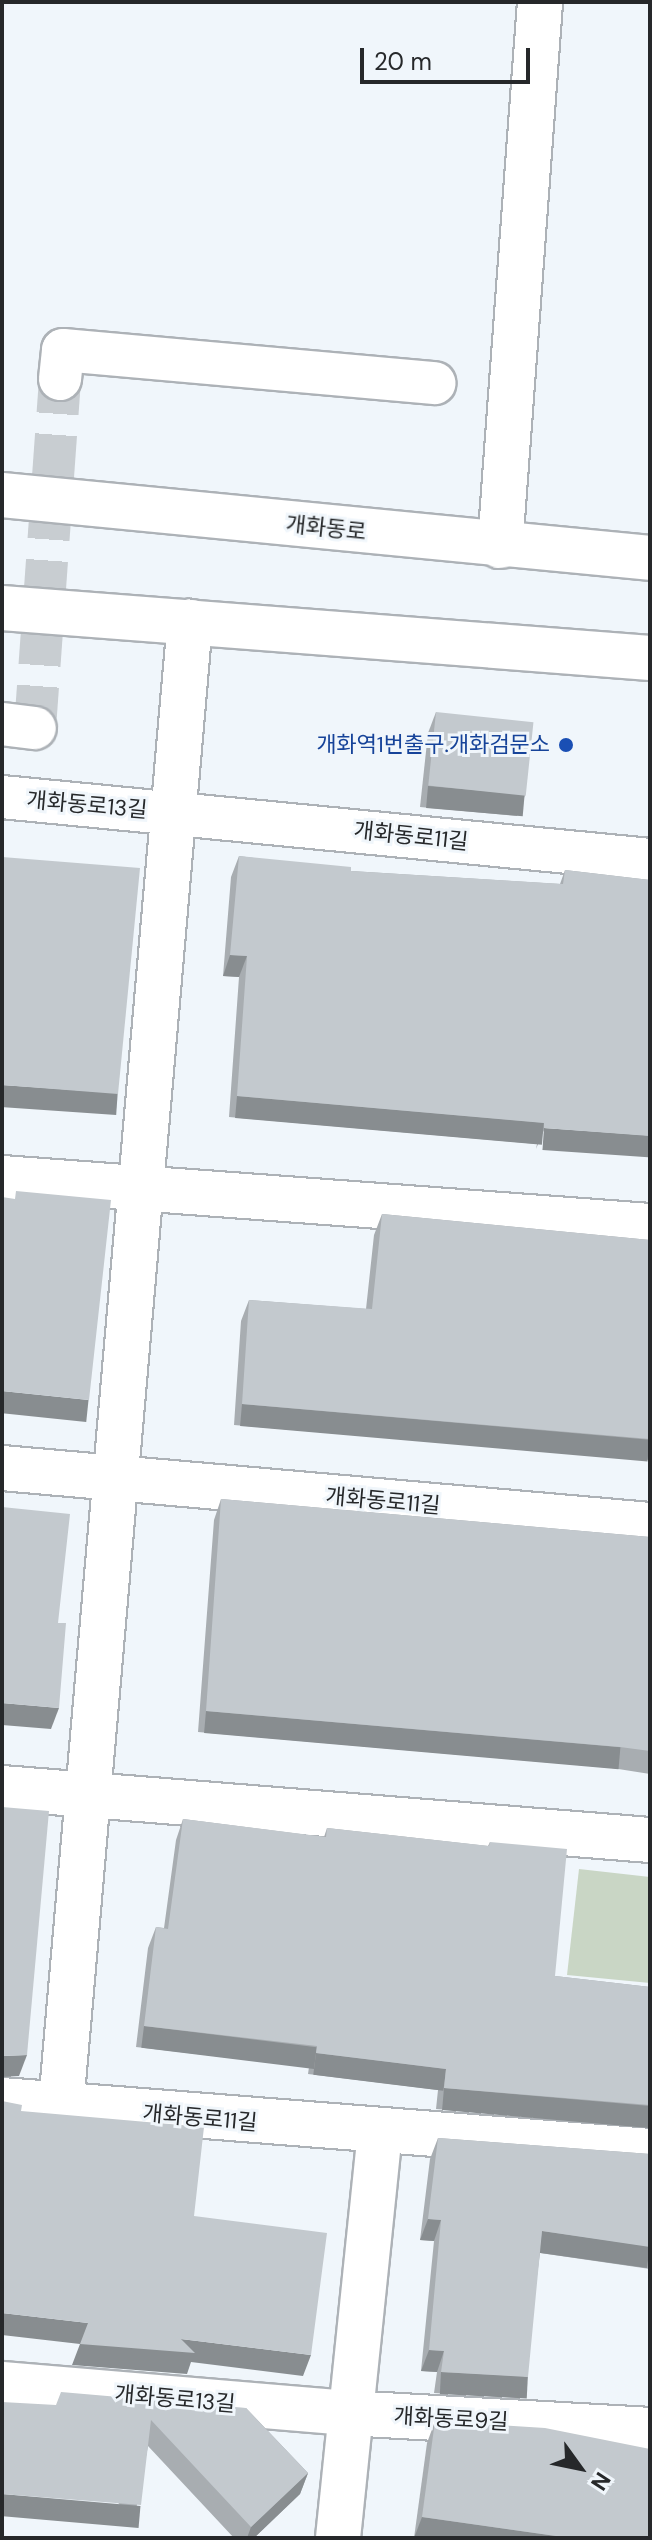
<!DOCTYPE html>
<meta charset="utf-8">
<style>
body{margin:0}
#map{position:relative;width:652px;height:2540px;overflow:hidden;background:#f0f6fb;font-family:"DM Sans","Noto Sans KR",sans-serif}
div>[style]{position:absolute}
.green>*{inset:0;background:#c9d6c5}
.pedestrian-tunnel>*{height:42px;margin-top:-21px;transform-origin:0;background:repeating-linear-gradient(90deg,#c8cdd1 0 42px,transparent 0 63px)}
.roads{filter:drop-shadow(2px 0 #adb2b7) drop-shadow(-2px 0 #adb2b7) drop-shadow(0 2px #adb2b7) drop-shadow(0 -2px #adb2b7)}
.pedestrian>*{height:42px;margin:-21px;padding:0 21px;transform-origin:21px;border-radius:21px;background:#fff}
.minor>*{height:44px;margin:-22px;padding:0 22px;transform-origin:22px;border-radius:22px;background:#fff}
.primary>*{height:44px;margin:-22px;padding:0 22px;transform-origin:22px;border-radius:22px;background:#fff}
.wall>*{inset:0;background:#a8adb1}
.shaded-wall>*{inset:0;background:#888d90;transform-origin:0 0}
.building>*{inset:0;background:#c3c9ce;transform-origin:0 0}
.dots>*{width:22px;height:22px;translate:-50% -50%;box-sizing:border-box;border:4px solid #f0f6fb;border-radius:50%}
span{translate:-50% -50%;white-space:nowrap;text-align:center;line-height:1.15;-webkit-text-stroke:6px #f0f6fb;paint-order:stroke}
.street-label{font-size:22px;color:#26282a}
.transit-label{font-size:22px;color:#164399}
.right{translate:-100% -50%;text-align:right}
.frame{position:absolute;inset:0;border:4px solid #26282a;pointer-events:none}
.north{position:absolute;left:540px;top:2428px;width:80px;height:80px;-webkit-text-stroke:6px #f0f6fb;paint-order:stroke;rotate:123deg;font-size:22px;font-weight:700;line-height:32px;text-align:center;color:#26282a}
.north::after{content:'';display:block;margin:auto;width:28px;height:36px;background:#26282a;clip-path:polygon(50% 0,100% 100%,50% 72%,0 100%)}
.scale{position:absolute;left:360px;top:48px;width:170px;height:36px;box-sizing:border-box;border:4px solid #26282a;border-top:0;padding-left:10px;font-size:24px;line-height:28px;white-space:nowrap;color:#26282a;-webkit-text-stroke:6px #f0f6fb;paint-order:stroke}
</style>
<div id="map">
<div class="green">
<i style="clip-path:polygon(579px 1869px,650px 1877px,650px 1983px,567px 1975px)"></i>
</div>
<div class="pedestrian-tunnel">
<i style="left:35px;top:728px;width:350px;rotate:-85.9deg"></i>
</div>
<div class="roads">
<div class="pedestrian">
<i style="left:60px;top:379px;width:29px;rotate:-84deg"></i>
<i style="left:63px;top:350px;width:373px;rotate:5.1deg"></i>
<i style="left:2px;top:724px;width:33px;rotate:7deg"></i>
<i style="left:2px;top:797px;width:651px;rotate:5.55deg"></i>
</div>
<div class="minor">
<i style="left:500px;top:546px;width:545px;rotate:-85.79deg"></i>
<i style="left:2px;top:1178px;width:650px;rotate:4.24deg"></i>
<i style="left:2px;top:1468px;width:651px;rotate:5.03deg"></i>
<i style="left:2px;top:1788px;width:650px;rotate:4.59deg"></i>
<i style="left:2px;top:2100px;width:650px;rotate:4.5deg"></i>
<i style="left:61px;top:2105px;width:1489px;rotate:-85.03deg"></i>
<i style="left:2px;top:2384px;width:346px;rotate:4.8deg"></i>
<i style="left:347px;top:2413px;width:303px;rotate:3.2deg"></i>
<i style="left:338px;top:2538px;width:407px;rotate:-84.1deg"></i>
</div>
<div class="primary">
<i style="left:2px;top:495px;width:651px;rotate:5.55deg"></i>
<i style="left:2px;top:608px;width:650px;rotate:4.41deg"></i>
</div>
</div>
<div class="wall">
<i style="clip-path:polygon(436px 712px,525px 795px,517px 816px,420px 807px,428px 733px)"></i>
<i style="clip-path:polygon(239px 856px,351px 871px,560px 884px,565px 870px,650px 880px,536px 1149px,537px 1144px,229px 1117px,239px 977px,223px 976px,231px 877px)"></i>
<i style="clip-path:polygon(382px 1214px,650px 1240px,650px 1460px,234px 1425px,241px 1321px,249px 1300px,366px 1309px,374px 1235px)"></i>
<i style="clip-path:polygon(221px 1499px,650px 1537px,650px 1774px,612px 1768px,198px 1732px,214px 1520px)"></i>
<i style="clip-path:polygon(183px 1819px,324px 1837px,327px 1828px,488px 1846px,490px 1842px,555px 1976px,650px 1987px,650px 2126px,436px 2109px,438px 2090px,308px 2074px,309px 2067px,136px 2047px,148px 1948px,156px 1927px,164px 1928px,176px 1840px)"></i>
<i style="clip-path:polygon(438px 2138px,650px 2154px,650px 2269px,540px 2253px,521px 2398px,434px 2393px,437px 2372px,421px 2371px,434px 2241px,420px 2240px,430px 2159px)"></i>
<i style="clip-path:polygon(56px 2405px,246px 2408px,308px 2473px,300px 2494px,254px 2538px,234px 2538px,148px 2446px,133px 2526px)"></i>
<i style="clip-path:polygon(435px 2421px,650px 2538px,414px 2538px,427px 2443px)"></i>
</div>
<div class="shaded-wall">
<i style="left:428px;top:786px;width:97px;height:22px;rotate:5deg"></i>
<i style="clip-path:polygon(230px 955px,247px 956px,239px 977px,223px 976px)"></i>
<i style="left:2px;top:1085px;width:116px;height:22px;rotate:4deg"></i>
<i style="left:237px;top:1096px;width:308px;height:22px;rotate:5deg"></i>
<i style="left:544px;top:1128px;width:106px;height:22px;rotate:4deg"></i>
<i style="left:2px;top:1391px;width:87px;height:22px;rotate:6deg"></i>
<i style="left:242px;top:1404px;width:409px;height:22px;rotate:5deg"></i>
<i style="clip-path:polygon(2px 1703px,59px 1708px,51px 1729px,2px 1725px)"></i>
<i style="left:206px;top:1711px;width:416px;height:22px;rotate:5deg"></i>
<i style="left:144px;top:2026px;width:174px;height:22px;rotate:7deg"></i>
<i style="left:316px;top:2053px;width:131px;height:22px;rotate:7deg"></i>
<i style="clip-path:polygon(27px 2055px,19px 2076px,2px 2077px,2px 2056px)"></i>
<i style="left:444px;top:2088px;width:207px;height:22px;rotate:5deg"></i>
<i style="clip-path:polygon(428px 2219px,441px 2220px,434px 2241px,420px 2240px)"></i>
<i style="left:542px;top:2231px;width:109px;height:22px;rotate:8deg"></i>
<i style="clip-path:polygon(2px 2313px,88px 2323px,181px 2339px,311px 2355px,303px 2376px,191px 2362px,187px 2374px,72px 2365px,80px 2344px,2px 2335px)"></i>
<i style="clip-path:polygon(429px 2350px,444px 2351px,437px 2372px,421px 2371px)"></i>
<i style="left:441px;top:2372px;width:87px;height:22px;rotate:3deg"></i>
<i style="clip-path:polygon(308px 2473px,300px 2494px,254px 2538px,247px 2538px,251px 2527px)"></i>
<i style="left:2px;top:2494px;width:139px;height:22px;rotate:5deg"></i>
<i style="clip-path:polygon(422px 2517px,570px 2538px,414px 2538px)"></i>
</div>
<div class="building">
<i style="left:436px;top:712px;width:98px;height:74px;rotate:6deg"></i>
<i style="clip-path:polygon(239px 856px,351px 867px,351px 871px,563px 884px,565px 870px,650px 880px,650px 1136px,544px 1128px,544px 1123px,237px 1096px,247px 956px,230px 955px)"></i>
<i style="clip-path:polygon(2px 857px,140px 868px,118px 1094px,2px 1085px)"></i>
<i style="clip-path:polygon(16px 1191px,111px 1200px,89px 1400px,2px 1391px,2px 1197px,15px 1199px)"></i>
<i style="clip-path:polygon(382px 1214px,650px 1240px,650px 1439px,242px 1404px,249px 1300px,372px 1309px)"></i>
<i style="clip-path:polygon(221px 1499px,650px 1537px,650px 1751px,620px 1747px,206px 1711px)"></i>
<i style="clip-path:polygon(2px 1507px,70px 1514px,58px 1623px,66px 1623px,59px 1708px,2px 1703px)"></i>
<i style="clip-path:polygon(2px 1807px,49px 1811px,27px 2055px,2px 2056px)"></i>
<i style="clip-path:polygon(183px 1819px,326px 1837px,327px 1828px,489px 1846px,490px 1842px,567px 1849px,555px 1976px,650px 1987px,650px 2105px,444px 2088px,446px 2069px,316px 2053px,317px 2046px,144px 2026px,156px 1927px,168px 1929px)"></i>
<i style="clip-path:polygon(2px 2101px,22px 2105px,21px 2111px,204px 2127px,194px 2216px,327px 2233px,311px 2355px,181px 2339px,195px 2353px,80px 2344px,88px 2323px,2px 2313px)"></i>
<i style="clip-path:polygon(438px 2138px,650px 2154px,650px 2247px,542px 2231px,528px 2377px,441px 2372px,444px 2351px,429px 2350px,441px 2220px,428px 2219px)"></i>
<i style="clip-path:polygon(61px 2392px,246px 2408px,308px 2473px,251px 2527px,151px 2420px,141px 2505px,2px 2494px,2px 2402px,56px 2405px)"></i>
<i style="clip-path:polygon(435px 2421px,545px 2428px,650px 2449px,650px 2538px,570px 2538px,422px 2517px)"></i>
</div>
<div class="dots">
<i style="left:566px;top:745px;background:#1a4fb4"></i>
</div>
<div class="street-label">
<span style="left:326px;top:528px;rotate:6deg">개화동로</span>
<span style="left:87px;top:805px;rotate:5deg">개화동로13길</span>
<span style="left:411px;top:836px;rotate:6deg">개화동로11길</span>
<span style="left:383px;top:1501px;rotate:5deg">개화동로11길</span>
<span style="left:200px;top:2118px;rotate:5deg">개화동로11길</span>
<span style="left:175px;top:2399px;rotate:5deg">개화동로13길</span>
<span style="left:451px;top:2419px;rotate:3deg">개화동로9길</span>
</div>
<div class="transit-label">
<span class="right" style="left:550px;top:745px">개화역1번출구.개화검문소</span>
</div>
<div class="frame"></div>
<div class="north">N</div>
<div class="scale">20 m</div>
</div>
